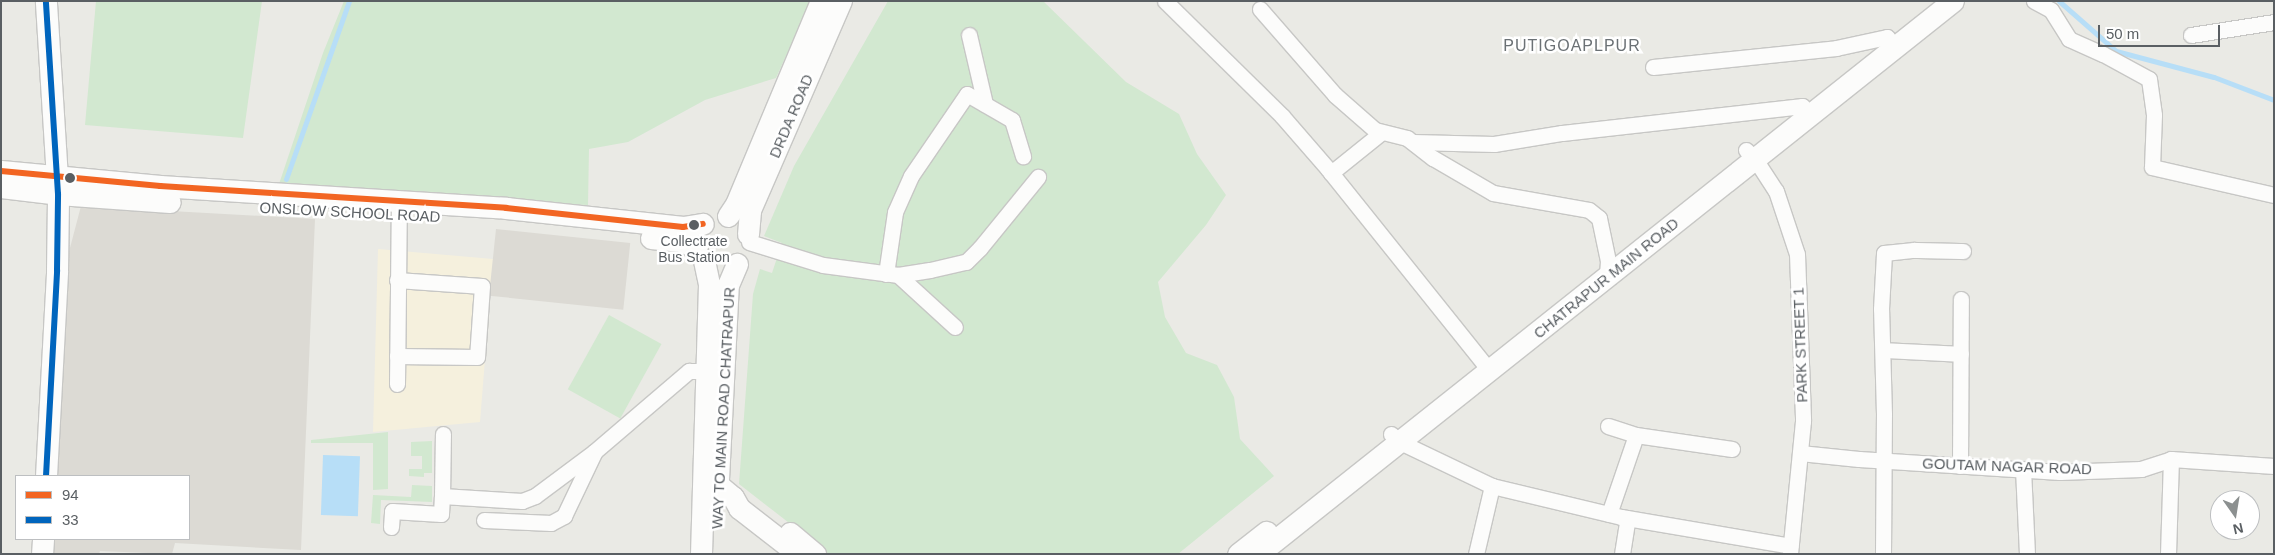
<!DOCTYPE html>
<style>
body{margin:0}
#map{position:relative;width:2275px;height:555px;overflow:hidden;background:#eaeae5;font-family:Helvetica,sans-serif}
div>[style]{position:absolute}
.commercial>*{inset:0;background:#f5f0dd}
.education>*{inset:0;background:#dcdad4;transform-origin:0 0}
.green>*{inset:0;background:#d2e8d0;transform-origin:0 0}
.water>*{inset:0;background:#b7def7;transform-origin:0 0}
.stream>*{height:5px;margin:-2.5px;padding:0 2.5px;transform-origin:2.5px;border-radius:2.5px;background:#b7def7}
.roads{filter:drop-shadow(1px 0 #c7c7c5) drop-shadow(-1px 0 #c7c7c5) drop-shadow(0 1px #c7c7c5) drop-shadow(0 -1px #c7c7c5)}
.street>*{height:15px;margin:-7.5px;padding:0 7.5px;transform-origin:7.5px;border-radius:7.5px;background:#fcfcfb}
.secondary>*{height:21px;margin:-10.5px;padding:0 10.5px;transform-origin:10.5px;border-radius:10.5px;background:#fcfcfb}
.bus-1>*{height:6px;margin:-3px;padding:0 3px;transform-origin:3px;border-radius:3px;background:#f26522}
.bus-2>*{height:6px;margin:-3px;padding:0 3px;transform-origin:3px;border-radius:3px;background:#0065bd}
.dots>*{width:14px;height:14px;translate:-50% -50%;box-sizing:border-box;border:2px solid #fff;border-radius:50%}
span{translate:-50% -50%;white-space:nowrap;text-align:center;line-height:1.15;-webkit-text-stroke:5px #fff;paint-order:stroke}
.bus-label{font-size:14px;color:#5a5f63}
.street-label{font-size:15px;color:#5a5f63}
.neighbourhood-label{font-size:16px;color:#6b7175;letter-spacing:1px}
.frame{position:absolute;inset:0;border:2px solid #5a5f63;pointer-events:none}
.legend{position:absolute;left:15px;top:475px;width:175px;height:65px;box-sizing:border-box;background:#fff;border:1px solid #bdbfc1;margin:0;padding:6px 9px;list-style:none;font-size:15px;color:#5a5f63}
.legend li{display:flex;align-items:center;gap:10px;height:25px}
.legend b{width:25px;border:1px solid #bdbfc1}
.north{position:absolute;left:2210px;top:490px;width:50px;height:50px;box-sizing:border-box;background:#fff;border:1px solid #bdbfc1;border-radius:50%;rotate:167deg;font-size:14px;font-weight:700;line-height:20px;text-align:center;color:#5a5f63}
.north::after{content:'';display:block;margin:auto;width:18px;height:22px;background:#8c9090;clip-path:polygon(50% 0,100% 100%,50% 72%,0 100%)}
.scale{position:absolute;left:2098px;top:25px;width:122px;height:22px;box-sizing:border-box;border:2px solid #5a5f63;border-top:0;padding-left:6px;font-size:15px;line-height:18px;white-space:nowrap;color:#5a5f63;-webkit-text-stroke:4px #fff;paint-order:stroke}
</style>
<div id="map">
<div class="commercial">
<i style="clip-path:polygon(378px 249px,493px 259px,480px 422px,373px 432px)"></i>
</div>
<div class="education">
<i style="clip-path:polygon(81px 206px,315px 219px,301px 550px,175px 543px,172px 554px,100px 551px,99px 554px,54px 554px,54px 539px,189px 539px,189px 476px,57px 476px,65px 267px)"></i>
<i style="left:496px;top:229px;width:135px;height:67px;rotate:6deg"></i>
</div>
<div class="green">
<i style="clip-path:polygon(96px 1px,262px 1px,243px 138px,85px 125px)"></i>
<i style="clip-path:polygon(344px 1px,811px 1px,776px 78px,705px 100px,628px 142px,589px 149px,588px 205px,409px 199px,278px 187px,323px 53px)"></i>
<i style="clip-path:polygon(888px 1px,1043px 1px,1126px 82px,1179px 114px,1197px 154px,1226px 195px,1206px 225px,1158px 282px,1165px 317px,1186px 353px,1217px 365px,1234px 397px,1240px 439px,1274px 476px,1178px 554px,829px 554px,739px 484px,753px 294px,760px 269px,772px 273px,782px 243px,764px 236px,794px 166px)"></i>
<i style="left:609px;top:315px;width:60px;height:85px;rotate:29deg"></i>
<i style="clip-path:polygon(388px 432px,388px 489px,373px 490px,373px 443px,311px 443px,311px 440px)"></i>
<i style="clip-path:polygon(432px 441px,432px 473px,424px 473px,424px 477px,409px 476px,409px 469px,422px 469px,422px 456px,411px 456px,411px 442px)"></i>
<i style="clip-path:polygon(412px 485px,432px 486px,432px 502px,381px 500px,380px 524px,371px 523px,373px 495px,411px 497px)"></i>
</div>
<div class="water">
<i style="left:323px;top:455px;width:37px;height:60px;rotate:2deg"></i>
</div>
<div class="stream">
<i style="left:2059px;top:1px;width:76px;rotate:41.3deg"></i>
<i style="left:2116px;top:51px;width:101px;rotate:14.9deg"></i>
<i style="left:2214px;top:77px;width:64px;rotate:21deg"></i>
<i style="left:286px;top:179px;width:189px;rotate:-70.5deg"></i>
</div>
<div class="roads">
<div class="street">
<i style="left:1165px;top:1px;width:164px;rotate:44.5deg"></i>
<i style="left:1282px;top:116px;width:70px;rotate:49deg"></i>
<i style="left:1328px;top:169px;width:259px;rotate:51.3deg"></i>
<i style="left:2034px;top:1px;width:19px;rotate:28deg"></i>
<i style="left:2051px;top:10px;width:34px;rotate:58deg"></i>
<i style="left:2069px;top:39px;width:37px;rotate:24deg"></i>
<i style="left:2103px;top:54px;width:52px;rotate:28.5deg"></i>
<i style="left:2149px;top:79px;width:36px;rotate:82deg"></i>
<i style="left:2154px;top:115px;width:52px;rotate:92.2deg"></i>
<i style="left:2152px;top:167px;width:125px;rotate:12.9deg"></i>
<i style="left:1260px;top:9px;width:114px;rotate:48.9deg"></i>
<i style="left:1335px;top:95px;width:53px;rotate:41.2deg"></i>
<i style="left:1375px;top:130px;width:33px;rotate:14deg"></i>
<i style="left:1407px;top:138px;width:33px;rotate:38deg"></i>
<i style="left:1433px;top:158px;width:69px;rotate:30.3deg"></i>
<i style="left:1493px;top:193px;width:97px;rotate:10deg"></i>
<i style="left:1589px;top:210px;width:13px;rotate:39deg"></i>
<i style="left:1599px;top:218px;width:44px;rotate:78.2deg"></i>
<i style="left:1608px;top:261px;width:16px;rotate:94deg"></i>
<i style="left:969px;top:35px;width:71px;rotate:76.9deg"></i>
<i style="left:2191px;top:35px;width:84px;rotate:-8.9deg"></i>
<i style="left:1653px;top:67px;width:184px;rotate:-5.9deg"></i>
<i style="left:1836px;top:48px;width:52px;rotate:-12.2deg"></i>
<i style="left:1887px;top:37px;width:13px;rotate:51deg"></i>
<i style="left:1413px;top:142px;width:81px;rotate:1.4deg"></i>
<i style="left:1494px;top:144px;width:69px;rotate:-9.2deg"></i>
<i style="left:1562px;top:133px;width:242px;rotate:-6.4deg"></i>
<i style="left:1802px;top:106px;width:12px;rotate:48deg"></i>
<i style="left:1746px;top:150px;width:13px;rotate:45deg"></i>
<i style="left:1755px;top:159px;width:38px;rotate:57deg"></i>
<i style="left:1776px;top:191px;width:66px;rotate:71.6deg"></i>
<i style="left:1797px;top:254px;width:167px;rotate:87.9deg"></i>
<i style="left:1803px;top:421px;width:134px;rotate:95.6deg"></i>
<i style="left:1331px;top:173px;width:65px;rotate:-38.8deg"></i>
<i style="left:749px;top:242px;width:77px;rotate:17.3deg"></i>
<i style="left:823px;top:265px;width:76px;rotate:7.6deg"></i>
<i style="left:898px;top:275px;width:32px;rotate:-9deg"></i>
<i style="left:930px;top:270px;width:37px;rotate:-13deg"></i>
<i style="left:966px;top:262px;width:20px;rotate:-45deg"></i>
<i style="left:980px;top:248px;width:92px;rotate:-50.8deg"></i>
<i style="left:886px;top:274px;width:63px;rotate:-81.7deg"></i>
<i style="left:895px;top:212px;width:39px;rotate:-66deg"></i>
<i style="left:911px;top:176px;width:99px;rotate:-55.7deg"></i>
<i style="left:967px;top:94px;width:52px;rotate:30deg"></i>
<i style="left:1012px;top:120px;width:38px;rotate:73deg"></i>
<i style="left:898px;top:275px;width:77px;rotate:42.4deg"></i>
<i style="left:397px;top:280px;width:85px;rotate:4deg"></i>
<i style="left:482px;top:286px;width:71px;rotate:94deg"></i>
<i style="left:477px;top:357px;width:80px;rotate:-179.3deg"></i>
<i style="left:1883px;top:350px;width:78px;rotate:2.9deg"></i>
<i style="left:397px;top:384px;width:183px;rotate:-89.4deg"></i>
<i style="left:1608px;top:426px;width:29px;rotate:18deg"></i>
<i style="left:1636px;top:435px;width:97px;rotate:8.3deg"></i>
<i style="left:1391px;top:434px;width:12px;rotate:42deg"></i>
<i style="left:1400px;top:442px;width:102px;rotate:25.6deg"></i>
<i style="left:1492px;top:486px;width:133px;rotate:13.5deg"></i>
<i style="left:1621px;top:517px;width:172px;rotate:9.7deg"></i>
<i style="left:1800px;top:453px;width:59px;rotate:5.8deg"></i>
<i style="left:1859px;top:459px;width:201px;rotate:3.7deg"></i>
<i style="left:2060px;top:472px;width:81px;rotate:-2.1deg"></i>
<i style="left:2141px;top:469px;width:32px;rotate:-18deg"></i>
<i style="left:2171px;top:459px;width:103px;rotate:3.9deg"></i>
<i style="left:1960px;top:466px;width:167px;rotate:-89.7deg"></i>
<i style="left:2023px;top:469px;width:85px;rotate:87.3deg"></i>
<i style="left:442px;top:496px;width:62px;rotate:-89.1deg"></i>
<i style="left:1609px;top:514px;width:83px;rotate:-71.1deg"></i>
<i style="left:484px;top:520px;width:67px;rotate:2.6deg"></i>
<i style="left:551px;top:523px;width:15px;rotate:-28deg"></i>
<i style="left:564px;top:516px;width:70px;rotate:-64.5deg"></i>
<i style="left:391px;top:527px;width:16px;rotate:-86deg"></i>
<i style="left:392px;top:511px;width:49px;rotate:3.5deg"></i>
<i style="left:441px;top:514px;width:18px;rotate:-87deg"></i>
<i style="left:442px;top:496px;width:80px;rotate:3.6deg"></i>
<i style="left:522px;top:501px;width:14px;rotate:-21deg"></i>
<i style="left:535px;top:496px;width:74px;rotate:-36.7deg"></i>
<i style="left:594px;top:452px;width:125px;rotate:-40.5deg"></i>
<i style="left:689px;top:371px;width:17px"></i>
<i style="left:1476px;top:554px;width:70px;rotate:-76.8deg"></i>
<i style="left:1622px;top:554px;width:36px;rotate:-81deg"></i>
<i style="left:1883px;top:554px;width:140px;rotate:-89.6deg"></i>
<i style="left:1884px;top:414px;width:105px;rotate:-91.6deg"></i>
<i style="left:1881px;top:309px;width:56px;rotate:-86.9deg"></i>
<i style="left:1884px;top:253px;width:30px;rotate:-6deg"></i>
<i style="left:1914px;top:250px;width:49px;rotate:1.2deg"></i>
<i style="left:2168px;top:554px;width:95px;rotate:-88.2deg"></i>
</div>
<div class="secondary">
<i style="left:1px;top:171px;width:160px;rotate:5.4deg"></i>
<i style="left:160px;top:186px;width:347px;rotate:3.6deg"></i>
<i style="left:506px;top:208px;width:178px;rotate:6.1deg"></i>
<i style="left:683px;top:227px;width:20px;rotate:-9deg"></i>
<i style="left:1px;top:187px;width:57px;rotate:7deg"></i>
<i style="left:58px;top:194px;width:112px;rotate:4.1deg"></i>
<i style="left:728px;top:216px;width:14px;rotate:-56deg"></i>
<i style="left:736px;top:204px;width:220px;rotate:-67.3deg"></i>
<i style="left:748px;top:234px;width:24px;rotate:-85deg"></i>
<i style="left:750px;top:210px;width:228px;rotate:-66.5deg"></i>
<i style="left:651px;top:238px;width:30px;rotate:6deg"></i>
<i style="left:681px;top:241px;width:17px;rotate:24deg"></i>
<i style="left:46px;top:476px;width:206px;rotate:-86.9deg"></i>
<i style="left:57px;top:270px;width:76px;rotate:-89.2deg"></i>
<i style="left:58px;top:194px;width:193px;rotate:-93.6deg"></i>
<i style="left:710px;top:478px;width:30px;rotate:40deg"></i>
<i style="left:733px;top:497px;width:13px;rotate:61deg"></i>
<i style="left:739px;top:508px;width:75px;rotate:37.9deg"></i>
<i style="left:717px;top:499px;width:214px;rotate:-87.1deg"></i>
<i style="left:728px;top:285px;width:23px;rotate:-67deg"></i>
<i style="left:790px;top:533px;width:33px;rotate:40deg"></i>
<i style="left:42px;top:554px;width:15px;rotate:-86deg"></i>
<i style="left:701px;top:554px;width:270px;rotate:-88.3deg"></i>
<i style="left:709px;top:284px;width:25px;rotate:-102deg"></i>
<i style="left:1238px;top:554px;width:36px;rotate:-38deg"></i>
<i style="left:1258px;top:554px;width:888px;rotate:-38.51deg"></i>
</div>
</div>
<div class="bus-1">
<i style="left:1px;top:171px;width:160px;rotate:5.4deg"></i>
<i style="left:160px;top:186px;width:347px;rotate:3.6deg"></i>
<i style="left:506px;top:208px;width:178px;rotate:6.1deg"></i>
<i style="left:683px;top:227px;width:20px;rotate:-9deg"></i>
</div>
<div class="bus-2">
<i style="left:46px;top:476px;width:206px;rotate:-86.9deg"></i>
<i style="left:57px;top:270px;width:76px;rotate:-89.2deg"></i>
<i style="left:58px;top:194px;width:193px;rotate:-93.6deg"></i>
</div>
<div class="dots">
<i style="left:70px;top:178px;background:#5a5f63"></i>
<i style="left:694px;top:225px;background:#5a5f63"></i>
</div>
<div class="bus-label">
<span style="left:694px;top:249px">Collectrate<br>Bus Station</span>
</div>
<div class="street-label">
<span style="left:791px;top:116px;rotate:-67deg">DRDA ROAD</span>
<span style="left:350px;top:212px;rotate:3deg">ONSLOW SCHOOL ROAD</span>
<span style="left:1606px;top:278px;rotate:-39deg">CHATRAPUR MAIN ROAD</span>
<span style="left:1800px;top:345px;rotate:-92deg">PARK STREET 1</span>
<span style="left:723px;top:408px;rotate:-87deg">WAY TO MAIN ROAD CHATRAPUR</span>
<span style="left:2007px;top:466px;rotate:2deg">GOUTAM NAGAR ROAD</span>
</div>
<div class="neighbourhood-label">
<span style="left:1572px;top:46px">PUTIGOAPLPUR</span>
</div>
<div class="frame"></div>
<ul class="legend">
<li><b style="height:6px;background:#f26522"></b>94</li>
<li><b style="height:6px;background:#0065bd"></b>33</li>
</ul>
<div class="north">N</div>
<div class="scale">50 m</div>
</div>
